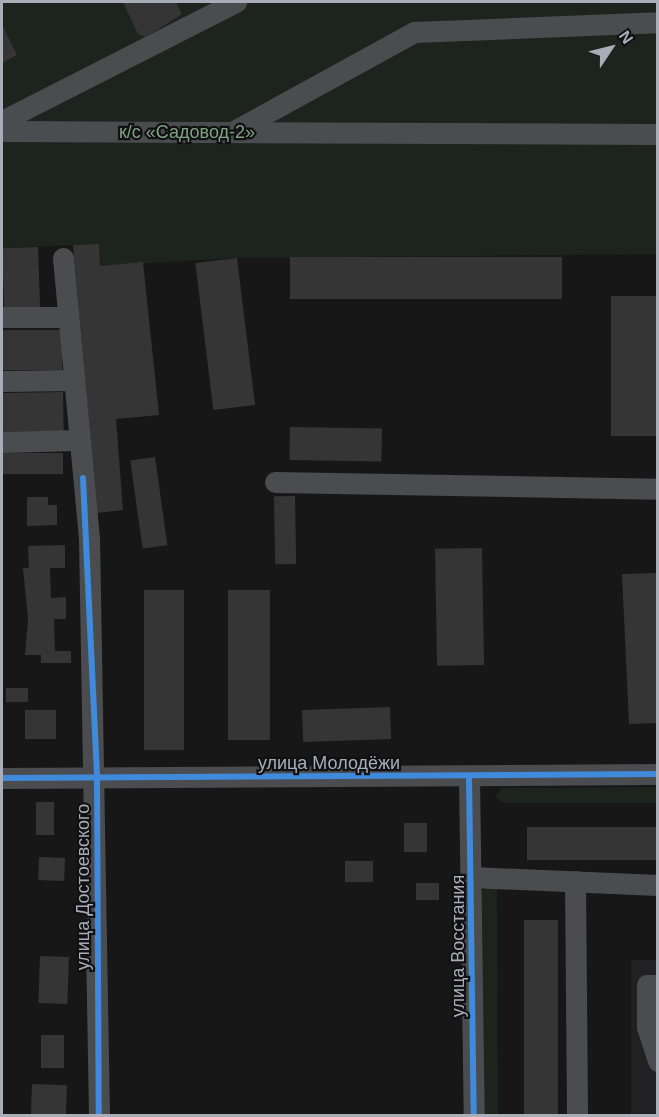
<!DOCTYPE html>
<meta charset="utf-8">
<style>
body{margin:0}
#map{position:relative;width:659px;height:1117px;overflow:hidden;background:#171717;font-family:Helvetica,sans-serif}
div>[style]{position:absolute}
.built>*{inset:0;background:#212123;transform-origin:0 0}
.green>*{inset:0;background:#1d241e}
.building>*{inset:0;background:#353536;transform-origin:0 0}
.minor>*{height:21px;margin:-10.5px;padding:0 10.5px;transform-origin:10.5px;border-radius:10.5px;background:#4b4c50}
.cycleway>*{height:6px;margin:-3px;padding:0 3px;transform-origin:3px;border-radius:3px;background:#408adc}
span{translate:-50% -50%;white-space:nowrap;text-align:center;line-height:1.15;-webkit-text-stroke:4.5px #111113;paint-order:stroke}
.park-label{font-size:18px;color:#7fa381}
.street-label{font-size:18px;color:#a8adb8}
.frame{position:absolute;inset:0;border:3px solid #a8adb8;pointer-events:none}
.north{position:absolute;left:581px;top:18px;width:60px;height:60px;-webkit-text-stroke:4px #111113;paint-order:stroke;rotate:55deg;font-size:16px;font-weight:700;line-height:24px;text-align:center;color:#a8adb8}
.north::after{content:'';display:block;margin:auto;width:21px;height:27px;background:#a8adb8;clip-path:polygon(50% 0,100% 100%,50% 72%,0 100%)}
</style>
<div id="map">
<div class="built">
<i style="left:631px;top:960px;width:26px;height:156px"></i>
</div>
<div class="green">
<i style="clip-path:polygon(2px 2px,657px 2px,657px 254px,237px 258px,100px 266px,99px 244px,2px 248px)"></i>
<i style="clip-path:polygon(657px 787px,657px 803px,503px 803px,495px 796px,502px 788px)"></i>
<i style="clip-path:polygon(489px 884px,497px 889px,498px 1115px,481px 1116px,481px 892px)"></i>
</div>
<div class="building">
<i style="clip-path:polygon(123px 2px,176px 2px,182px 14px,146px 37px,138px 34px)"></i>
<i style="clip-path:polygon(2px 25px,17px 55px,2px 63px)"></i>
<i style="clip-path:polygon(99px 244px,100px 266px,143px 262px,159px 415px,116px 419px,123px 510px,97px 513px,73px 245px)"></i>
<i style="left:38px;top:247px;width:62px;height:36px;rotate:88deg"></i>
<i style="left:562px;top:257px;width:42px;height:272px;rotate:90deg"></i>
<i style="left:237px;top:258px;width:148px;height:42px;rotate:83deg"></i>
<i style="left:658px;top:296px;width:140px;height:47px;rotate:90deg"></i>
<i style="left:2px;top:330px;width:60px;height:40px"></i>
<i style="left:63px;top:392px;width:39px;height:61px;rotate:89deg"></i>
<i style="left:290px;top:427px;width:92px;height:33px;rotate:1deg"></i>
<i style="left:63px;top:453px;width:21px;height:61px;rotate:90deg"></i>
<i style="left:155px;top:457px;width:89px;height:25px;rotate:82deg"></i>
<i style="left:295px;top:496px;width:68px;height:21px;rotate:89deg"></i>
<i style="clip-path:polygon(27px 497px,48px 497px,48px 505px,57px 505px,57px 525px,27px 526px)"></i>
<i style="clip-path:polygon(65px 545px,65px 568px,50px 568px,51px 598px,66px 597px,66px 619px,54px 619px,55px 651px,71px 651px,71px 663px,41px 663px,41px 655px,25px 655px,28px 619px,23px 568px,29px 568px,28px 546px)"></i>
<i style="left:482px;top:548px;width:117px;height:47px;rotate:89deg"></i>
<i style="clip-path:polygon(658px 573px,658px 723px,629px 724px,622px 574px)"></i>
<i style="left:184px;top:590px;width:160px;height:40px;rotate:90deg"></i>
<i style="left:270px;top:590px;width:150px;height:42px;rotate:90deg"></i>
<i style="left:6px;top:688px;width:22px;height:14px"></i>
<i style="left:390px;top:707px;width:32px;height:88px;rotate:88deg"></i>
<i style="left:25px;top:710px;width:31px;height:29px"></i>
<i style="left:36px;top:802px;width:18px;height:33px"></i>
<i style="left:404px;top:823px;width:23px;height:29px"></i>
<i style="left:527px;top:827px;width:131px;height:33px"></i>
<i style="left:39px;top:857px;width:26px;height:23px;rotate:2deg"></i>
<i style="left:345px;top:861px;width:28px;height:21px"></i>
<i style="left:416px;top:883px;width:23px;height:17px"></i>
<i style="left:524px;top:920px;width:34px;height:196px"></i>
<i style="left:40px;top:956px;width:29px;height:47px;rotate:2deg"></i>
<i style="left:41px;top:1035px;width:23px;height:33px"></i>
<i style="left:32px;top:1084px;width:35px;height:32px;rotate:2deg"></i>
</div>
<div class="minor">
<i style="left:2px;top:121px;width:263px;rotate:-27deg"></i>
<i style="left:2px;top:131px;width:656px;rotate:0.26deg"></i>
<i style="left:234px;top:131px;width:205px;rotate:-28.8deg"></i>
<i style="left:414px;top:32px;width:244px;rotate:-2.3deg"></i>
<i style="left:63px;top:258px;width:280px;rotate:84.7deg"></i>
<i style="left:89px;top:537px;width:579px;rotate:89.01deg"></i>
<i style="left:2px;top:317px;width:66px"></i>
<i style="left:2px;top:381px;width:71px;rotate:-0.8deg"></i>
<i style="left:2px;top:442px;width:75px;rotate:-1.5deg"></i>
<i style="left:275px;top:482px;width:383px;rotate:1deg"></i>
<i style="left:469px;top:777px;width:339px;rotate:89.2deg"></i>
<i style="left:2px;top:778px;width:656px;rotate:-0.35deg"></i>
<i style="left:472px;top:877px;width:186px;rotate:2.5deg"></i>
<i style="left:575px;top:881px;width:235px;rotate:89.5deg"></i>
<i style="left:658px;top:985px;width:11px;rotate:180deg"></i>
<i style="left:647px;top:985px;width:42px;rotate:90deg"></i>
<i style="left:647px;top:1027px;width:36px;rotate:72deg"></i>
</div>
<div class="cycleway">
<i style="left:83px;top:478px;width:301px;rotate:87.3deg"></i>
<i style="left:97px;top:779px;width:337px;rotate:89.7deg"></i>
<i style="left:469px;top:777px;width:339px;rotate:89.2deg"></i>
<i style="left:2px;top:778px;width:656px;rotate:-0.35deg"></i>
</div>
<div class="park-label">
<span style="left:187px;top:132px">к/с «Садовод-2»</span>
</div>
<div class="street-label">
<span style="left:329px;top:763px">улица Молодёжи</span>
<span style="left:83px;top:887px;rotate:-90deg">улица Достоевского</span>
<span style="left:458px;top:946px;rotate:-90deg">улица Восстания</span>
</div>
<div class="frame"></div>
<div class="north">N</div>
</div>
